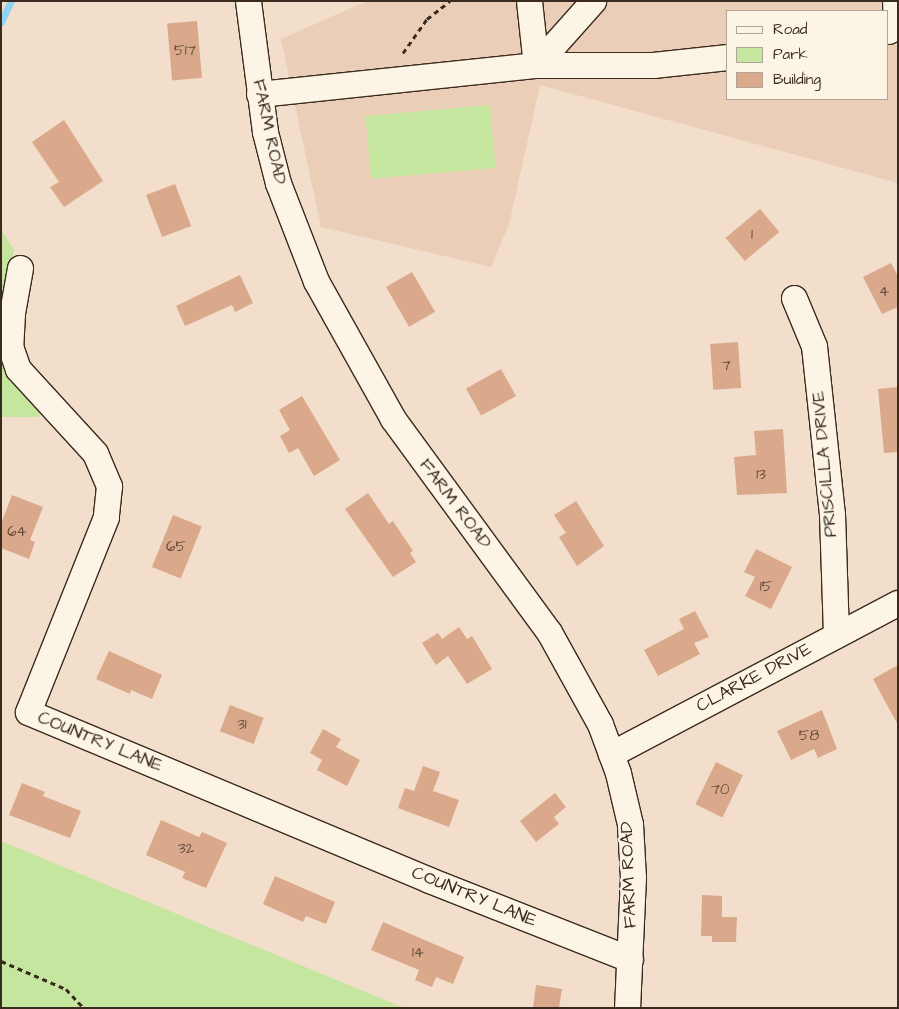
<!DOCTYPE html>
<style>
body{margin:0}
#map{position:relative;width:899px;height:1009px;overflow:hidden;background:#f2deca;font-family:"Architects Daughter",sans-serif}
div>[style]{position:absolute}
.built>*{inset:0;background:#ebceb7}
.green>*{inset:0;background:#c4e69e;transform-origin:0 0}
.stream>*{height:7px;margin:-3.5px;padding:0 3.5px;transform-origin:3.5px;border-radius:3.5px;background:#91d3f3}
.building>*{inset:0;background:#daa98c;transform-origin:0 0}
.path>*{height:3px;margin-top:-1.5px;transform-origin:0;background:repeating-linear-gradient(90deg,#3b2a1e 0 5px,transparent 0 9px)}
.roads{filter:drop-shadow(1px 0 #3b2a1e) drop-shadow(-1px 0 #3b2a1e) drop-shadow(0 1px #3b2a1e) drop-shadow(0 -1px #3b2a1e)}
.minor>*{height:25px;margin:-12.5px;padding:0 12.5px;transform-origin:12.5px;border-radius:12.5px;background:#fcf5e5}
span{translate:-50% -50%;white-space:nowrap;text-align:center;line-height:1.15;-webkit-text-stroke:5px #fcf5e5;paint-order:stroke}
.number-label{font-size:15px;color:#634a3a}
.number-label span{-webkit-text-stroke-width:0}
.street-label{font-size:18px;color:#3b2a1e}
.frame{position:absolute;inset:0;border:2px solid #3b2a1e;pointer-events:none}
.legend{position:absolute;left:726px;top:10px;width:162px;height:90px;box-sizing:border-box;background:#fcf5e5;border:1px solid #afa495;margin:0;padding:6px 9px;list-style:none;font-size:15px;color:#3b2a1e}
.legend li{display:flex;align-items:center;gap:10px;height:25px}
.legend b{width:25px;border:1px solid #afa495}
</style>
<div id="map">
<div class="built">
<i style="clip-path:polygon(evenodd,367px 1px,898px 1px,898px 183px,540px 85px,509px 224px,491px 267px,321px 227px,281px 39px,367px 1px,728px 11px,888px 11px,888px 99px,728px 99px,728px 11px)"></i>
</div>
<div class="green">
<i style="left:490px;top:105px;width:63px;height:125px;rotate:85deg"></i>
<i style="clip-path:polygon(1px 229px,14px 250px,1px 317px)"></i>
<i style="clip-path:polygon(1px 341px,2px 366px,42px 401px,39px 417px,1px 417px)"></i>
<i style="clip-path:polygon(1px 841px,404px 1008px,1px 1008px)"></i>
</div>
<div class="stream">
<i style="left:1px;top:22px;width:23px;rotate:-65deg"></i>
</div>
<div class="building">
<i style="left:197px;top:21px;width:57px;height:30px;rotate:85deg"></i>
<i style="clip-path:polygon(64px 120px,103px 181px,64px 207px,50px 187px,59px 182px,32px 142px)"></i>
<i style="left:175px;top:184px;width:45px;height:31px;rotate:69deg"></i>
<i style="left:760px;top:209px;width:30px;height:45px;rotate:50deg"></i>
<i style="clip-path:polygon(891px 263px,898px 276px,898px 307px,882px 314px,863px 277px)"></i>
<i style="left:412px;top:272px;width:46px;height:30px;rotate:60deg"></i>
<i style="clip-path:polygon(240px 275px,253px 303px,235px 312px,232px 305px,185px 326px,176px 306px)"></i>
<i style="left:738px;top:342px;width:46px;height:28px;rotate:86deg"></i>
<i style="left:501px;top:369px;width:31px;height:40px;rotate:61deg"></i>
<i style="clip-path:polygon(898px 387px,898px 452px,884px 453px,878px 389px)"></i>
<i style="clip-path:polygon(302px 396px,340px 460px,314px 476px,298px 448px,289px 453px,280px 436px,290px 430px,279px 410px)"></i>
<i style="clip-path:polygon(783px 429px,787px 493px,737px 495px,734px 457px,756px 455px,754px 431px)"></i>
<i style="clip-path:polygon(368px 493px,389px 524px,393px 521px,413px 551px,410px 553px,416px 562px,393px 577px,345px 509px)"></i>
<i style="clip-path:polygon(12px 495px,43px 507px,30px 540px,35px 542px,29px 559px,1px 548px,1px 524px)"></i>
<i style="clip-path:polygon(576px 501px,604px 546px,577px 566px,559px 537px,566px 533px,554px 515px)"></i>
<i style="left:173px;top:515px;width:31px;height:56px;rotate:22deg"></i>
<i style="clip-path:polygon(756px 549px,792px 567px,771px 609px,745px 596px,755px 577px,744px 572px)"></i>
<i style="clip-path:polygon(695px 611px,709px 637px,694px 643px,700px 654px,658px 676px,644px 650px,684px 629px,679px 619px)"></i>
<i style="clip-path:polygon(459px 627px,467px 639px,472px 636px,492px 669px,467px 684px,448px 656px,436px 665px,422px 643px,438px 633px,442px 639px)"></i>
<i style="clip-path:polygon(109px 651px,162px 675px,152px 699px,131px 690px,130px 694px,96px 679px)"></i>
<i style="clip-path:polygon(898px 665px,898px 725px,873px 679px)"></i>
<i style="left:230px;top:705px;width:36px;height:28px;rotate:21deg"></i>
<i style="clip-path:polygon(822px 710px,837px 749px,818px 758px,814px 749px,791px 760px,777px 731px)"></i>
<i style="clip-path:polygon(323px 729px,341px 739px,336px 747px,360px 760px,347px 786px,317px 770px,322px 760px,310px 753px)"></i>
<i style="left:716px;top:762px;width:30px;height:47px;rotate:26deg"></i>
<i style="clip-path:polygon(423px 766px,440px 772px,433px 791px,459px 800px,449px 827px,398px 808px,405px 788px,414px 791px)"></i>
<i style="clip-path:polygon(22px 783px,45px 792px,43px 796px,81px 811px,70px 838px,9px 815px)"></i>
<i style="clip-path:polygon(555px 793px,566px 807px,554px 817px,559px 824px,536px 842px,520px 821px)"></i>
<i style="clip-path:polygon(161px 820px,199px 837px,202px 832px,227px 843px,206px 888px,182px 878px,185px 872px,146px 855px)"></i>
<i style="clip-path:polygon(275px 876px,335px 902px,326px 924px,306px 916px,303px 922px,263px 904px)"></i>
<i style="clip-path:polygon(702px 895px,722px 896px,722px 917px,737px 917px,736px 942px,712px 942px,712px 936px,701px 936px)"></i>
<i style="clip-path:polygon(383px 922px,464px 957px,453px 984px,436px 977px,432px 987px,415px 980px,419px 970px,371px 950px)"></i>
<i style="clip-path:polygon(536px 985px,562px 989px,559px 1008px,533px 1008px)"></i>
</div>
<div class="path">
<i style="left:403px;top:53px;width:42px;rotate:-54.8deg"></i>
<i style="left:427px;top:19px;width:29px;rotate:-38deg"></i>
<i style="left:1px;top:961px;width:71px;rotate:23.3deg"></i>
<i style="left:66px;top:989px;width:26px;rotate:47deg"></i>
</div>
<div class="roads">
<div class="minor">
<i style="left:248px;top:1px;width:132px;rotate:82.6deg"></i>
<i style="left:265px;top:132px;width:53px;rotate:75.7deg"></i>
<i style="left:278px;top:183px;width:105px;rotate:68.8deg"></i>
<i style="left:316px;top:281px;width:158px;rotate:60.8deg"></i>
<i style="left:393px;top:419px;width:264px;rotate:53.8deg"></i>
<i style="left:549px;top:632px;width:105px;rotate:61deg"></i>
<i style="left:600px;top:724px;width:52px;rotate:69.8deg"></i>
<i style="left:618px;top:773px;width:52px;rotate:76.8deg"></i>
<i style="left:630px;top:824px;width:53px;rotate:86.8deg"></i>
<i style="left:633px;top:877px;width:131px;rotate:92.6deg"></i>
<i style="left:529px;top:1px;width:64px;rotate:83.8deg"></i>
<i style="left:888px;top:31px;width:9px;rotate:-27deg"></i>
<i style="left:896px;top:27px;width:26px;rotate:-92deg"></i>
<i style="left:536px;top:65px;width:86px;rotate:-48.3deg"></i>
<i style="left:259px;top:94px;width:279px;rotate:-6deg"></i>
<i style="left:536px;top:65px;width:117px"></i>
<i style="left:653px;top:65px;width:75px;rotate:-6.1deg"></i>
<i style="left:20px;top:268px;width:46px;rotate:100.1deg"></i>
<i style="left:12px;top:313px;width:33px;rotate:93deg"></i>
<i style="left:10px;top:346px;width:24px;rotate:71deg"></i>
<i style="left:18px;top:369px;width:114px;rotate:47.5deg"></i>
<i style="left:95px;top:453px;width:36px;rotate:67deg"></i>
<i style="left:109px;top:486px;width:31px;rotate:96deg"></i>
<i style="left:106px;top:517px;width:210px;rotate:111.8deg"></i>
<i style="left:28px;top:712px;width:435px;rotate:22.7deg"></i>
<i style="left:429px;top:880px;width:216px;rotate:21.5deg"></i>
<i style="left:794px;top:298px;width:52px;rotate:67.4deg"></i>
<i style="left:814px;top:346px;width:169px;rotate:83.9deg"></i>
<i style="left:832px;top:514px;width:121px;rotate:88.1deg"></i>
<i style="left:611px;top:754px;width:324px;rotate:-27.8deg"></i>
</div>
</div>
<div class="number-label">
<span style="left:185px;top:51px">517</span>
<span style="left:752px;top:235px">1</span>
<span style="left:884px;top:292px">4</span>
<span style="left:726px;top:366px">7</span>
<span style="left:761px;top:475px">13</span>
<span style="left:17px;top:532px">64</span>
<span style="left:176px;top:547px">65</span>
<span style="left:766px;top:587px">15</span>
<span style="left:242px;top:725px">31</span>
<span style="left:809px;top:736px">58</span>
<span style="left:720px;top:790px">70</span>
<span style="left:186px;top:849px">32</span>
<span style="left:418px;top:953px">14</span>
</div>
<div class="street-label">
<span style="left:269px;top:132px;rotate:78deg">FARM ROAD</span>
<span style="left:825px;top:464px;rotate:-95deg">PRISCILLA DRIVE</span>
<span style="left:455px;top:504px;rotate:53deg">FARM ROAD</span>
<span style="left:754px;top:678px;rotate:-28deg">CLARKE DRIVE</span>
<span style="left:100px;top:742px;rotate:22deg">COUNTRY LANE</span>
<span style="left:629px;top:875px;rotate:-92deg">FARM ROAD</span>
<span style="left:474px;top:897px;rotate:22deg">COUNTRY LANE</span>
</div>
<div class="frame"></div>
<ul class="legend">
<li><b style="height:6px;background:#fcf5e5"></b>Road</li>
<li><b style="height:14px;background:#c4e69e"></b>Park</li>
<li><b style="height:14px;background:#daa98c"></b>Building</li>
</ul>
</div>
